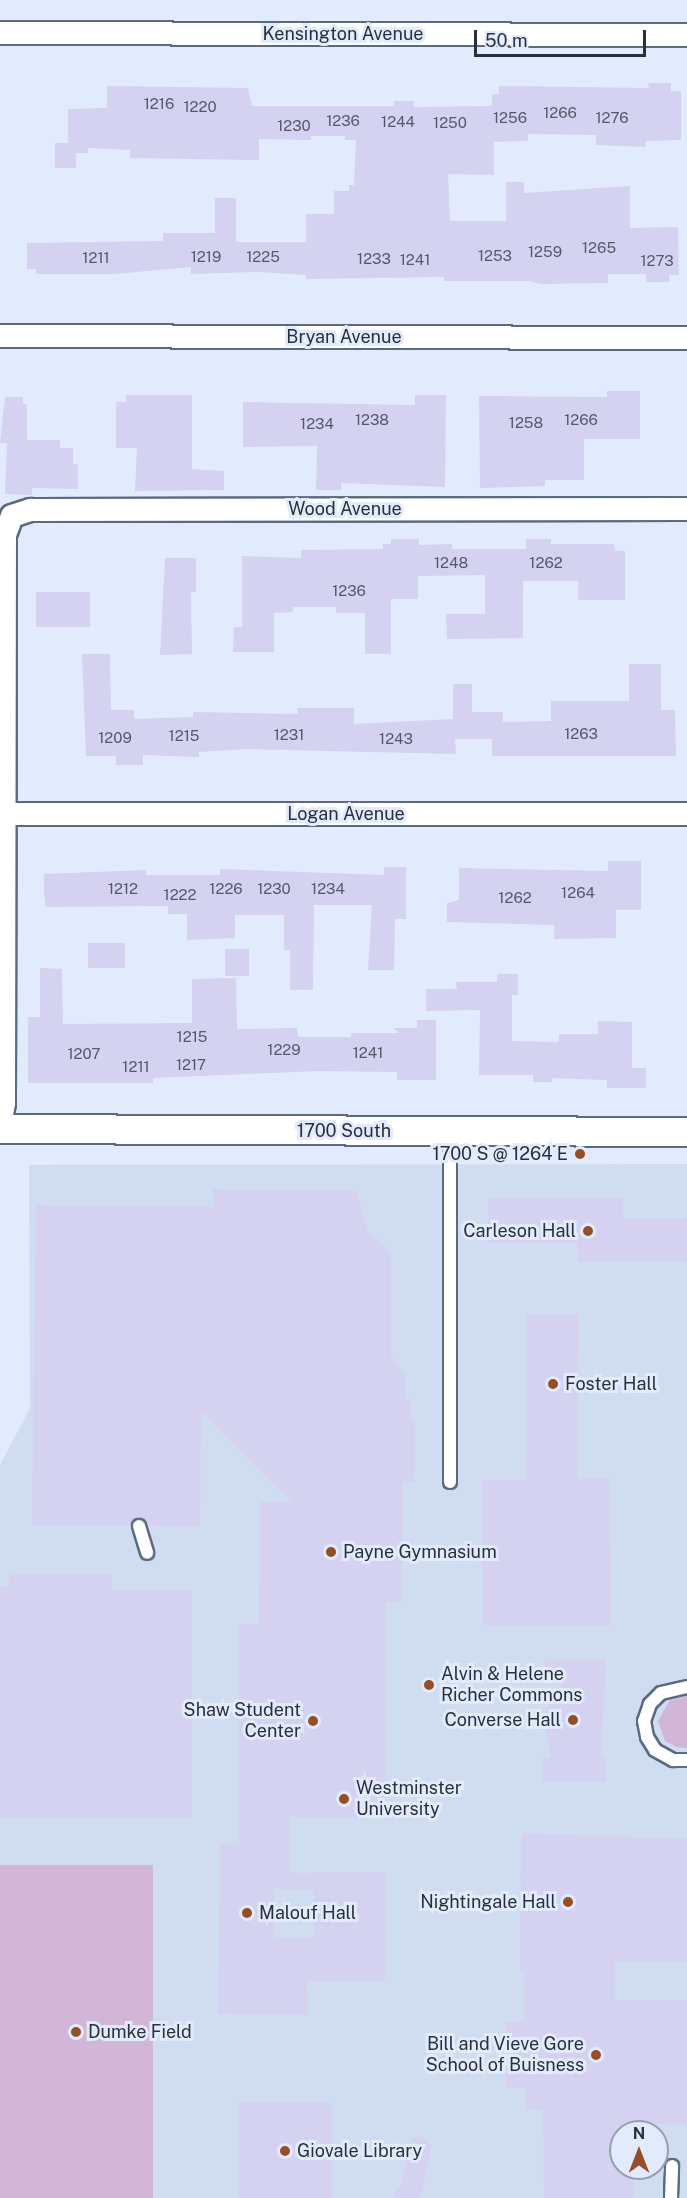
<!DOCTYPE html>
<style>
body{margin:0}
#map{position:relative;width:687px;height:2198px;overflow:hidden;background:#e1ebfd;font-family:"Public Sans",sans-serif}
div>[style]{position:absolute}
.built>*{inset:0;background:#d0ddf1}
.green>*{inset:0;background:#d1b6d7;transform-origin:0 0}
.building>*{inset:0;background:#d5d1f1;transform-origin:0 0}
.roads{filter:drop-shadow(2px 0 #5b6982) drop-shadow(-2px 0 #5b6982) drop-shadow(0 2px #5b6982) drop-shadow(0 -2px #5b6982)}
.service>*{height:12px;margin:-6px;padding:0 6px;transform-origin:6px;border-radius:6px;background:#fff}
.minor>*{height:22px;margin:-11px;padding:0 11px;transform-origin:11px;border-radius:11px;background:#fff}
.tertiary>*{height:28px;margin:-14px;padding:0 14px;transform-origin:14px;border-radius:14px;background:#fff}
.dots>*{width:16px;height:16px;translate:-50% -50%;box-sizing:border-box;border:3px solid #e1ebfd;border-radius:50%}
span{translate:-50% -50%;white-space:nowrap;text-align:center;line-height:1.15;-webkit-text-stroke:6px #e1ebfd;paint-order:stroke}
.number-label{font-size:15px;color:#545868}
.number-label span{-webkit-text-stroke-width:0}
.street-label{font-size:18px;color:#29303b}
.poi-label{font-size:18px;color:#29303b}
.right{translate:-100% -50%;text-align:right}
.left{translate:0 -50%;text-align:left}
.north{position:absolute;left:609px;top:2120px;width:60px;height:60px;box-sizing:border-box;background:#e1ebfd;border:2px solid #97a0af;border-radius:50%;rotate:0deg;font-size:16px;font-weight:700;line-height:24px;text-align:center;color:#29303b}
.north::after{content:'';display:block;margin:auto;width:21px;height:27px;background:#954f26;clip-path:polygon(50% 0,100% 100%,50% 72%,0 100%)}
.scale{position:absolute;left:474px;top:30px;width:172px;height:27px;box-sizing:border-box;border:3px solid #29303b;border-top:0;padding-left:8px;font-size:18px;line-height:21px;white-space:nowrap;color:#29303b;-webkit-text-stroke:4px #e1ebfd;paint-order:stroke}
</style>
<div id="map">
<div class="built">
<i style="clip-path:polygon(evenodd,687px 1164px,687px 2198px,0 2198px,0 1465px,30px 1408px,29px 1165px,687px 1164px,621px 2132px,657px 2132px,657px 2168px,621px 2168px,621px 2132px)"></i>
</div>
<div class="green">
<i style="clip-path:polygon(687px 1696px,687px 1748px,677px 1747px,665px 1741px,658px 1721px,670px 1700px)"></i>
<i style="left:0;top:1865px;width:153px;height:333px"></i>
</div>
<div class="building">
<i style="clip-path:polygon(648px 83px,671px 83px,671px 91px,681px 91px,681px 140px,646px 141px,646px 147px,596px 145px,596px 135px,528px 134px,528px 141px,494px 142px,494px 175px,448px 174px,450px 221px,506px 221px,506px 182px,524px 182px,524px 193px,630px 186px,630px 228px,678px 227px,679px 275px,669px 275px,669px 282px,646px 282px,646px 274px,608px 274px,608px 283px,540px 284px,530px 281px,444px 281px,444px 277px,306px 279px,306px 275px,258px 272px,191px 274px,191px 267px,115px 274px,36px 274px,36px 269px,27px 269px,27px 243px,163px 241px,163px 233px,215px 233px,215px 198px,236px 198px,236px 242px,306px 242px,306px 214px,334px 214px,334px 191px,349px 191px,349px 185px,354px 185px,356px 140px,345px 140px,345px 136px,311px 136px,311px 140px,259px 139px,259px 160px,130px 158px,130px 150px,88px 148px,88px 153px,76px 153px,76px 168px,55px 168px,55px 143px,68px 143px,68px 109px,107px 108px,107px 86px,248px 88px,252px 106px,394px 106px,394px 101px,414px 101px,414px 107px,492px 106px,492px 94px,499px 94px,499px 86px,649px 88px)"></i>
<i style="clip-path:polygon(607px 391px,640px 391px,640px 439px,584px 439px,584px 480px,545px 480px,545px 486px,480px 488px,479px 396px,607px 397px)"></i>
<i style="clip-path:polygon(126px 395px,192px 395px,192px 469px,224px 471px,224px 490px,135px 491px,137px 448px,116px 448px,116px 402px,126px 402px)"></i>
<i style="clip-path:polygon(415px 395px,446px 395px,445px 487px,341px 483px,341px 490px,316px 490px,317px 446px,243px 447px,243px 402px,415px 405px)"></i>
<i style="clip-path:polygon(5px 397px,23px 397px,23px 404px,27px 404px,27px 440px,60px 440px,60px 448px,73px 448px,73px 464px,78px 464px,78px 489px,32px 488px,32px 495px,5px 494px,7px 443px,0 443px)"></i>
<i style="clip-path:polygon(391px 539px,419px 539px,419px 545px,452px 544px,452px 549px,526px 549px,526px 539px,551px 539px,551px 544px,614px 544px,615px 551px,625px 551px,625px 600px,578px 600px,578px 581px,523px 581px,523px 638px,447px 639px,446px 614px,485px 614px,485px 575px,418px 576px,418px 599px,391px 599px,391px 654px,365px 654px,365px 613px,336px 613px,336px 607px,293px 607px,293px 612px,274px 613px,274px 652px,233px 652px,234px 627px,242px 627px,242px 556px,301px 558px,301px 550px,383px 549px,383px 544px,391px 544px)"></i>
<i style="clip-path:polygon(165px 558px,196px 558px,196px 592px,191px 592px,192px 654px,160px 655px)"></i>
<i style="left:36px;top:592px;width:54px;height:35px"></i>
<i style="clip-path:polygon(82px 654px,110px 654px,111px 710px,134px 710px,134px 719px,193px 717px,193px 712px,298px 714px,297px 708px,354px 708px,354px 724px,453px 719px,453px 684px,472px 684px,472px 712px,503px 712px,503px 722px,551px 721px,551px 701px,629px 701px,629px 664px,661px 664px,661px 710px,675px 710px,676px 756px,492px 756px,492px 739px,455px 739px,456px 754px,248px 749px,199px 752px,199px 757px,143px 755px,143px 765px,116px 765px,116px 756px,86px 756px)"></i>
<i style="clip-path:polygon(608px 861px,641px 861px,641px 910px,616px 910px,616px 938px,554px 939px,554px 925px,447px 922px,447px 903px,459px 900px,459px 868px,608px 871px)"></i>
<i style="clip-path:polygon(384px 867px,406px 867px,406px 919px,395px 919px,394px 970px,368px 970px,372px 905px,314px 905px,313px 990px,290px 990px,290px 950px,284px 950px,284px 915px,235px 915px,235px 938px,187px 940px,187px 914px,168px 914px,168px 906px,46px 907px,44px 893px,44px 874px,146px 870px,146px 875px,220px 875px,220px 869px,384px 875px)"></i>
<i style="left:88px;top:943px;width:37px;height:25px"></i>
<i style="left:225px;top:949px;width:24px;height:27px"></i>
<i style="clip-path:polygon(40px 968px,62px 969px,63px 1024px,192px 1023px,192px 979px,236px 978px,237px 1029px,297px 1028px,298px 1037px,351px 1037px,351px 1033px,399px 1033px,393px 1028px,417px 1028px,417px 1020px,436px 1020px,436px 1080px,397px 1080px,397px 1072px,318px 1071px,153px 1078px,153px 1083px,28px 1083px,28px 1017px,40px 1017px)"></i>
<i style="clip-path:polygon(497px 974px,518px 974px,518px 995px,512px 995px,512px 1041px,559px 1042px,559px 1034px,598px 1034px,598px 1021px,632px 1022px,632px 1068px,646px 1068px,646px 1088px,607px 1088px,607px 1080px,552px 1078px,552px 1082px,533px 1082px,533px 1075px,479px 1075px,480px 1010px,426px 1011px,426px 989px,457px 989px,456px 982px,497px 982px)"></i>
<i style="clip-path:polygon(evenodd,213px 1189px,356px 1191px,368px 1231px,391px 1253px,391px 1357px,405px 1374px,405px 1398px,411px 1398px,411px 1419px,415px 1419px,414px 1482px,403px 1482px,402px 1602px,386px 1602px,386px 1817px,290px 1817px,290px 1873px,385px 1872px,385px 1981px,307px 1981px,308px 2015px,218px 2014px,220px 1844px,239px 1845px,239px 1624px,259px 1624px,260px 1502px,292px 1502px,201px 1411px,200px 1527px,148px 1526px,140px 1518px,131px 1526px,32px 1525px,36px 1205px,213px 1207px,213px 1189px,274px 1889px,314px 1890px,314px 1938px,274px 1937px,274px 1889px)"></i>
<i style="clip-path:polygon(488px 1198px,623px 1198px,623px 1219px,687px 1219px,687px 1262px,578px 1262px,578px 1243px,488px 1243px)"></i>
<i style="clip-path:polygon(527px 1314px,579px 1314px,577px 1479px,610px 1479px,611px 1625px,483px 1625px,482px 1480px,526px 1480px)"></i>
<i style="clip-path:polygon(9px 1575px,112px 1575px,112px 1591px,192px 1591px,192px 1818px,0 1817px,0 1587px,9px 1587px)"></i>
<i style="clip-path:polygon(545px 1660px,606px 1660px,601px 1758px,606px 1758px,606px 1782px,542px 1782px,543px 1758px,550px 1758px,545px 1712px,562px 1683px,544px 1683px)"></i>
<i style="clip-path:polygon(521px 1833px,687px 1839px,687px 1962px,615px 1962px,614px 2000px,687px 2000px,687px 2124px,621px 2124px,621px 2168px,633px 2168px,633px 2198px,544px 2198px,543px 2110px,525px 2110px,525px 2088px,506px 2088px,506px 2022px,524px 2022px,524px 1971px,520px 1971px)"></i>
<i style="left:239px;top:2103px;width:93px;height:95px"></i>
<i style="clip-path:polygon(420px 2136px,432px 2145px,420px 2198px,393px 2198px,402px 2183px,410px 2139px)"></i>
</div>
<div class="roads">
<div class="service">
<i style="left:450px;top:1131px;width:351px;rotate:90deg"></i>
<i style="left:139px;top:1526px;width:28px;rotate:73deg"></i>
<i style="left:687px;top:1687px;width:27px;rotate:167deg"></i>
<i style="left:661px;top:1693px;width:16px;rotate:135deg"></i>
<i style="left:650px;top:1704px;width:18px;rotate:109deg"></i>
<i style="left:644px;top:1721px;width:16px;rotate:79deg"></i>
<i style="left:647px;top:1737px;width:15px;rotate:58deg"></i>
<i style="left:655px;top:1750px;width:21px;rotate:29deg"></i>
<i style="left:673px;top:1760px;width:14px"></i>
<i style="left:671px;top:2198px;width:32px;rotate:-88deg"></i>
</div>
<div class="minor">
<i style="left:0;top:33px;width:687px;rotate:0.17deg"></i>
<i style="left:0;top:336px;width:687px;rotate:0.17deg"></i>
<i style="left:5px;top:814px;width:682px"></i>
<i style="left:0;top:1126px;width:23px;rotate:-80deg"></i>
<i style="left:4px;top:1103px;width:568px;rotate:-89.9deg"></i>
<i style="left:5px;top:535px;width:20px;rotate:-70deg"></i>
<i style="left:12px;top:516px;width:20px;rotate:-18deg"></i>
<i style="left:31px;top:510px;width:656px;rotate:-0.09deg"></i>
</div>
<div class="tertiary">
<i style="left:0;top:1129px;width:687px;rotate:0.25deg"></i>
</div>
</div>
<div class="dots">
<i style="left:580px;top:1154px;background:#954f26"></i>
<i style="left:588px;top:1231px;background:#954f26"></i>
<i style="left:553px;top:1384px;background:#954f26"></i>
<i style="left:331px;top:1552px;background:#954f26"></i>
<i style="left:429px;top:1685px;background:#954f26"></i>
<i style="left:573px;top:1720px;background:#954f26"></i>
<i style="left:313px;top:1721px;background:#954f26"></i>
<i style="left:344px;top:1799px;background:#954f26"></i>
<i style="left:568px;top:1902px;background:#954f26"></i>
<i style="left:247px;top:1913px;background:#954f26"></i>
<i style="left:76px;top:2032px;background:#954f26"></i>
<i style="left:596px;top:2055px;background:#954f26"></i>
<i style="left:285px;top:2151px;background:#954f26"></i>
</div>
<div class="number-label">
<span style="left:159px;top:104px">1216</span>
<span style="left:200px;top:107px">1220</span>
<span style="left:560px;top:113px">1266</span>
<span style="left:510px;top:118px">1256</span>
<span style="left:612px;top:118px">1276</span>
<span style="left:343px;top:121px">1236</span>
<span style="left:398px;top:122px">1244</span>
<span style="left:450px;top:123px">1250</span>
<span style="left:294px;top:126px">1230</span>
<span style="left:599px;top:248px">1265</span>
<span style="left:545px;top:252px">1259</span>
<span style="left:495px;top:256px">1253</span>
<span style="left:206px;top:257px">1219</span>
<span style="left:263px;top:257px">1225</span>
<span style="left:96px;top:258px">1211</span>
<span style="left:374px;top:259px">1233</span>
<span style="left:415px;top:260px">1241</span>
<span style="left:657px;top:261px">1273</span>
<span style="left:372px;top:420px">1238</span>
<span style="left:581px;top:420px">1266</span>
<span style="left:526px;top:423px">1258</span>
<span style="left:317px;top:424px">1234</span>
<span style="left:451px;top:563px">1248</span>
<span style="left:546px;top:563px">1262</span>
<span style="left:349px;top:591px">1236</span>
<span style="left:581px;top:734px">1263</span>
<span style="left:289px;top:735px">1231</span>
<span style="left:184px;top:736px">1215</span>
<span style="left:115px;top:738px">1209</span>
<span style="left:396px;top:739px">1243</span>
<span style="left:123px;top:889px">1212</span>
<span style="left:226px;top:889px">1226</span>
<span style="left:274px;top:889px">1230</span>
<span style="left:328px;top:889px">1234</span>
<span style="left:578px;top:893px">1264</span>
<span style="left:180px;top:895px">1222</span>
<span style="left:515px;top:898px">1262</span>
<span style="left:192px;top:1037px">1215</span>
<span style="left:284px;top:1050px">1229</span>
<span style="left:368px;top:1053px">1241</span>
<span style="left:84px;top:1054px">1207</span>
<span style="left:191px;top:1065px">1217</span>
<span style="left:136px;top:1067px">1211</span>
</div>
<div class="street-label">
<span style="left:343px;top:34px">Kensington Avenue</span>
<span style="left:344px;top:337px">Bryan Avenue</span>
<span style="left:345px;top:509px">Wood Avenue</span>
<span style="left:346px;top:814px">Logan Avenue</span>
<span style="left:344px;top:1131px">1700 South</span>
</div>
<div class="poi-label">
<span class="right" style="left:568px;top:1154px">1700 S @ 1264 E</span>
<span class="right" style="left:576px;top:1231px">Carleson Hall</span>
<span class="left" style="left:565px;top:1384px">Foster Hall</span>
<span class="left" style="left:343px;top:1552px">Payne Gymnasium</span>
<span class="left" style="left:441px;top:1685px">Alvin &amp; Helene<br>Richer Commons</span>
<span class="right" style="left:301px;top:1721px">Shaw Student<br>Center</span>
<span class="right" style="left:561px;top:1720px">Converse Hall</span>
<span class="left" style="left:356px;top:1799px">Westminster<br>University</span>
<span class="right" style="left:556px;top:1902px">Nightingale Hall</span>
<span class="left" style="left:259px;top:1913px">Malouf Hall</span>
<span class="left" style="left:88px;top:2032px">Dumke Field</span>
<span class="right" style="left:584px;top:2055px">Bill and Vieve Gore<br>School of Buisness</span>
<span class="left" style="left:297px;top:2151px">Giovale Library</span>
</div>
<div class="north">N</div>
<div class="scale">50 m</div>
</div>
